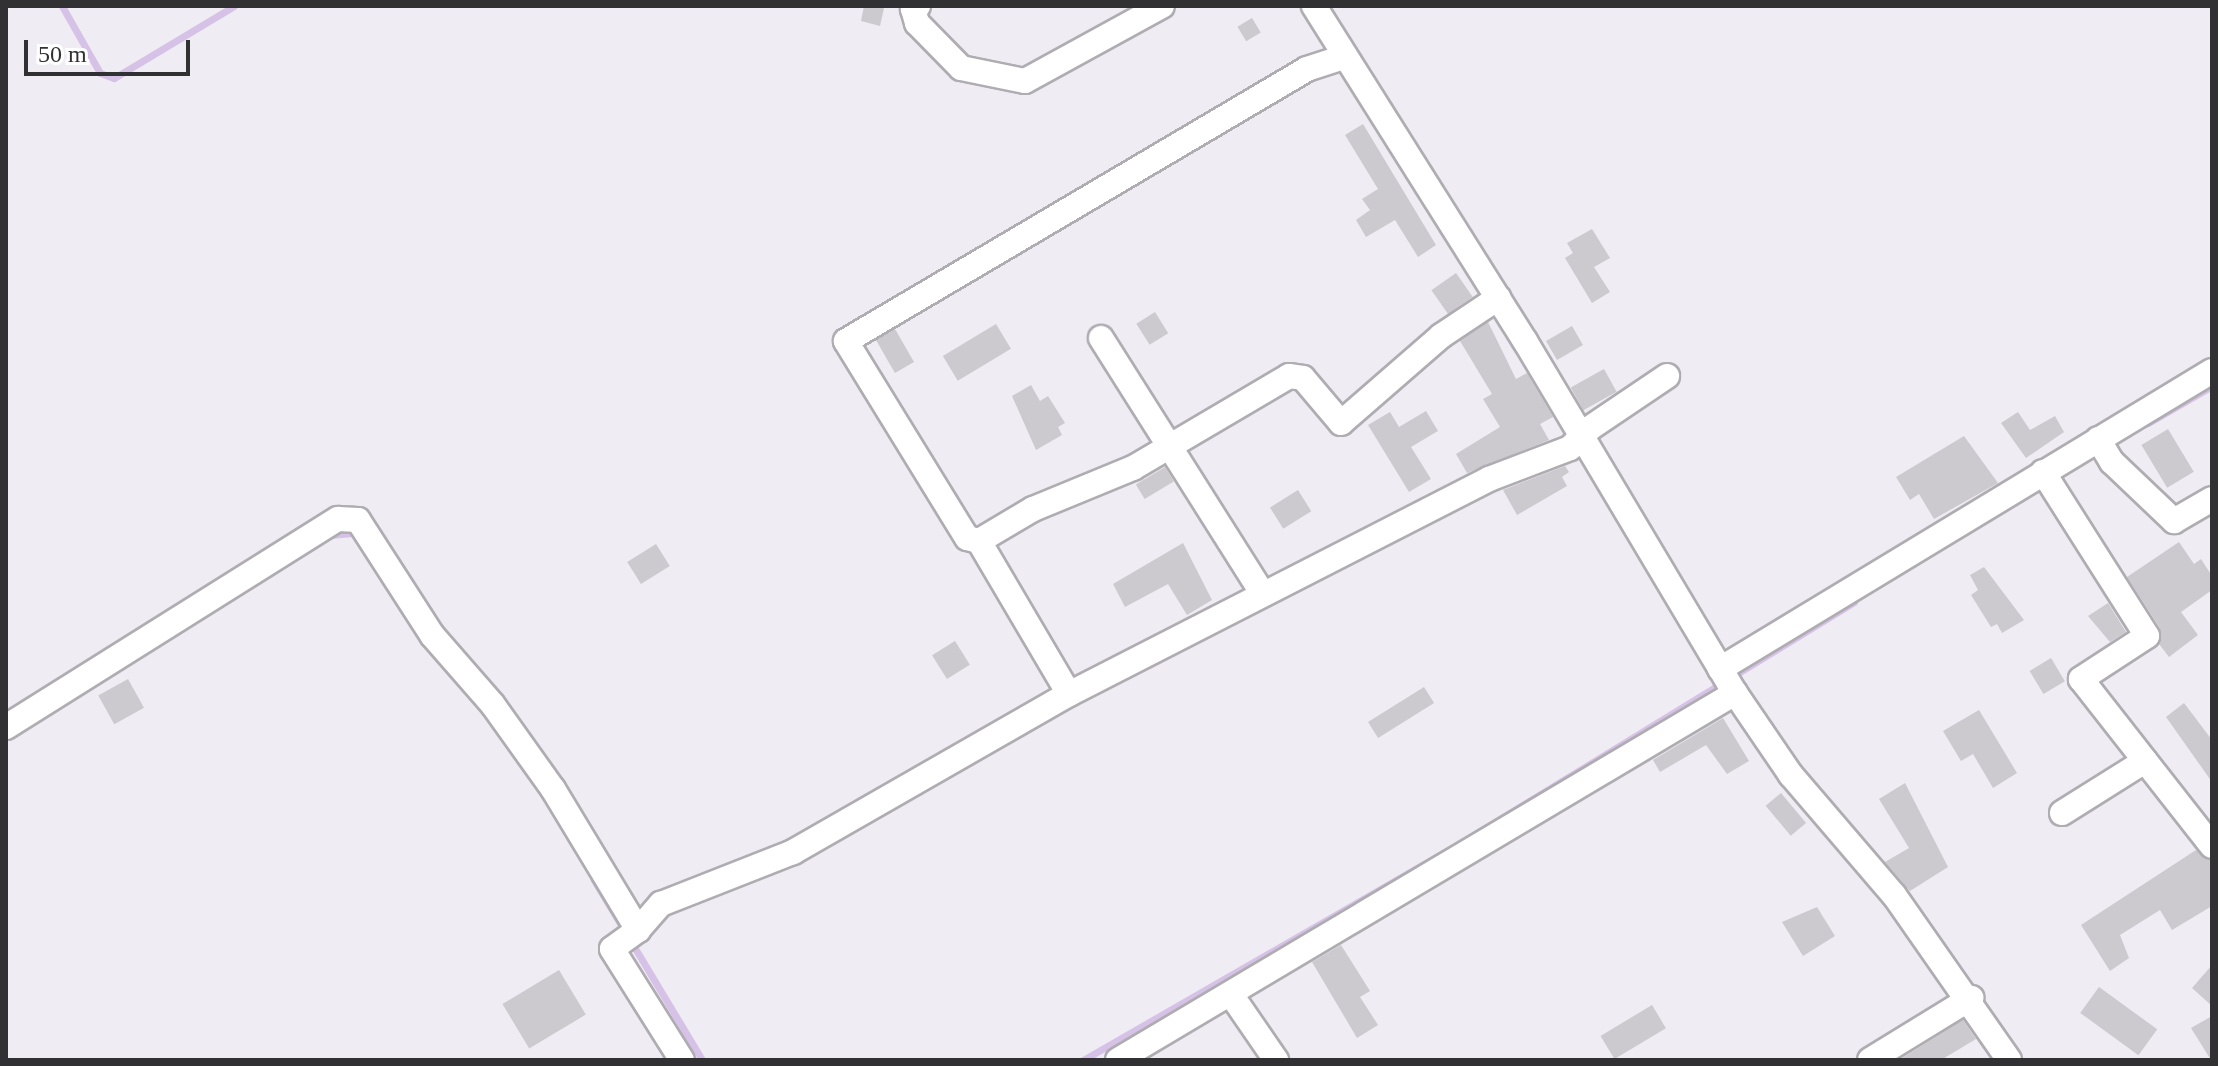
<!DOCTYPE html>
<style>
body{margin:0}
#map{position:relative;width:2218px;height:1066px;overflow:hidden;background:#efecf3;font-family:Georgia,serif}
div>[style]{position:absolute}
.stream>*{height:7px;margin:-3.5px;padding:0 3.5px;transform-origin:3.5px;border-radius:3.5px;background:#d6c2e7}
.building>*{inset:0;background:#ccc9cf;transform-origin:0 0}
.roads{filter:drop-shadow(2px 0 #afacb2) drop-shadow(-2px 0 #afacb2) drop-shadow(0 2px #afacb2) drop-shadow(0 -2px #afacb2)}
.minor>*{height:24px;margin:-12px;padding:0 12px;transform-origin:12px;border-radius:12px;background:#fff}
span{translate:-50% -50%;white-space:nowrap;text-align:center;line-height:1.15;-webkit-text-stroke:8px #fff;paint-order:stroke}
.frame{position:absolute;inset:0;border:8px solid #313032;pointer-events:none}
.scale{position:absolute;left:24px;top:40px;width:166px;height:36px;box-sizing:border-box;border:4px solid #313032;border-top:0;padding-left:10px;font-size:24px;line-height:28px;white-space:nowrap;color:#313032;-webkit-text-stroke:6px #fff;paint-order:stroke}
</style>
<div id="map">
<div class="stream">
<i style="left:62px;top:6px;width:77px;rotate:60.4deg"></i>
<i style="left:100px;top:73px;width:15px;rotate:20deg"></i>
<i style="left:114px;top:78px;width:140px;rotate:-31deg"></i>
<i style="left:2148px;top:423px;width:74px;rotate:-30deg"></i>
<i style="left:330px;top:535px;width:23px;rotate:-5deg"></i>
<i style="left:353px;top:533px;width:8px;rotate:45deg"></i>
<i style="left:1472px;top:836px;width:448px;rotate:-31.5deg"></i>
<i style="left:594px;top:880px;width:210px;rotate:59deg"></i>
<i style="left:1083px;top:1060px;width:417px;rotate:-29.9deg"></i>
</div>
<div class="building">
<i style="clip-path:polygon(864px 6px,884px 8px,880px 26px,861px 21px)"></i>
<i style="left:1252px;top:18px;width:17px;height:17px;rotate:59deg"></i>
<i style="clip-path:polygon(1363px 124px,1436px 245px,1418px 257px,1395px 220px,1366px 237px,1356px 220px,1370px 210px,1362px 199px,1378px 189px,1345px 135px)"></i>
<i style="clip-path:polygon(1592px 229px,1610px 258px,1594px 267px,1610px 292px,1592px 303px,1565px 258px,1573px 253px,1567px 243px)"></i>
<i style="left:1456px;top:273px;width:29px;height:30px;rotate:55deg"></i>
<i style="left:1155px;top:312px;width:25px;height:22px;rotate:58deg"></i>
<i style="clip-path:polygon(1488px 322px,1516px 379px,1527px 373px,1553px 417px,1540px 424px,1549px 440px,1467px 473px,1456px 454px,1500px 427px,1483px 399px,1492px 394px,1460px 341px)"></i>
<i style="left:996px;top:324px;width:29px;height:62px;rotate:59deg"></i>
<i style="left:1572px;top:326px;width:22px;height:30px;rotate:60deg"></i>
<i style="left:895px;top:329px;width:38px;height:22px;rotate:60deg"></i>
<i style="left:1604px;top:369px;width:26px;height:38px;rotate:61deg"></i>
<i style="clip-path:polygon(1031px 385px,1040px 401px,1048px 396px,1065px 423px,1058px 427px,1062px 435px,1036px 450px,1012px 396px)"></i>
<i style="clip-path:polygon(1426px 411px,1438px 431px,1411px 447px,1431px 479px,1409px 492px,1368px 425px,1390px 412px,1399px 427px)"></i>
<i style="clip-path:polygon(2018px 412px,2030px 430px,2055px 416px,2064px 432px,2026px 458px,2001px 423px)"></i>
<i style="left:2168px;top:429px;width:50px;height:31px;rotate:59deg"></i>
<i style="clip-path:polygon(1964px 436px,1998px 483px,1934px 519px,1919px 494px,1910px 500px,1896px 477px)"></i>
<i style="clip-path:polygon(1565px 466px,1569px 472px,1562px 477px,1567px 486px,1517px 515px,1503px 490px)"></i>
<i style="left:1165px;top:467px;width:17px;height:34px;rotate:59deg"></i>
<i style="left:1298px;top:490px;width:25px;height:33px;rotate:58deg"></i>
<i style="clip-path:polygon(2179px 542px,2194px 564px,2201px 559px,2212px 576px,2212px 590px,2181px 612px,2198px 635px,2169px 657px,2159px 644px,2160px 628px,2127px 577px)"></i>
<i style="clip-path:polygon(1183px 543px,1212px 600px,1187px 615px,1168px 584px,1125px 607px,1113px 584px)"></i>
<i style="left:656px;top:544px;width:26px;height:34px;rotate:58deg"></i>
<i style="clip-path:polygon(1984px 567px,2024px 620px,2002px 633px,1997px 624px,1991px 627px,1971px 595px,1978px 590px,1970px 575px)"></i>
<i style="clip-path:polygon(2108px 603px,2126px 632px,2110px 642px,2088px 616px)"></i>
<i style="left:955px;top:641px;width:28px;height:27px;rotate:58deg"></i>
<i style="left:2051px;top:658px;width:27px;height:25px;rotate:59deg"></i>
<i style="left:128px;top:679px;width:33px;height:34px;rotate:61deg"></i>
<i style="left:1424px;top:687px;width:19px;height:66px;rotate:58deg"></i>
<i style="clip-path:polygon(2184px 703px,2212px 740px,2212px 782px,2166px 717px)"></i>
<i style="clip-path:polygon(1979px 710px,2017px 773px,1993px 788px,1973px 754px,1961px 761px,1943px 731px)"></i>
<i style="clip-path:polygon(1723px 718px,1749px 761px,1727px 774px,1706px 745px,1660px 772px,1653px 760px)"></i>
<i style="clip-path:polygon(1905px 783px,1948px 867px,1910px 891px,1885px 862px,1909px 848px,1879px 799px)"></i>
<i style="left:1781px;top:793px;width:39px;height:20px;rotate:50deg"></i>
<i style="clip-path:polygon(2196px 850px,2212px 862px,2212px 906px,2172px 930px,2160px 910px,2120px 935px,2129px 958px,2110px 971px,2081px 925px)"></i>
<i style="clip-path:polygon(1817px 907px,1835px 936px,1803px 956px,1782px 922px)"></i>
<i style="clip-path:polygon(1341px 945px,1370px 991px,1360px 997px,1378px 1025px,1357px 1038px,1312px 962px)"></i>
<i style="clip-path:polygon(2212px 965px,2212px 1006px,2192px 988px)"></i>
<i style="left:559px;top:970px;width:52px;height:66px;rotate:59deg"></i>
<i style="left:2099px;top:987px;width:72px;height:32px;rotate:36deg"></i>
<i style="left:1652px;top:1005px;width:27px;height:60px;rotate:59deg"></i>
<i style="clip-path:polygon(2212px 1016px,2212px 1060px,2211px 1060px,2191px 1028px)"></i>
<i style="clip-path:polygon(1963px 1020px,1976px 1039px,1941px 1060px,1899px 1060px)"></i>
</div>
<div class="roads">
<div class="minor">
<i style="left:918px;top:6px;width:6px;rotate:149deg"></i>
<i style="left:913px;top:9px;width:15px;rotate:74deg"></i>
<i style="left:917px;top:23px;width:63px;rotate:45.6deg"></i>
<i style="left:961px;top:68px;width:65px;rotate:11.5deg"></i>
<i style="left:1025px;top:81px;width:156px;rotate:-28.7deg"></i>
<i style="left:1314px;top:6px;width:396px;rotate:57.8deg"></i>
<i style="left:1525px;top:341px;width:410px;rotate:59.2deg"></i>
<i style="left:1735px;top:693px;width:99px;rotate:55.7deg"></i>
<i style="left:1791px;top:775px;width:158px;rotate:49.4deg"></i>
<i style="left:1894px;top:895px;width:201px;rotate:55.1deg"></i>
<i style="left:1101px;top:338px;width:303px;rotate:57.7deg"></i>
<i style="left:2098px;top:439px;width:27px;rotate:59deg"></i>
<i style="left:2112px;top:462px;width:86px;rotate:43.6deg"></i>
<i style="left:2174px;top:521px;width:44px;rotate:-30.1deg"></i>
<i style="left:2043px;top:472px;width:194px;rotate:57.6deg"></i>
<i style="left:2147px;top:636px;width:79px;rotate:146.9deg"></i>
<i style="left:2081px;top:679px;width:212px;rotate:51.9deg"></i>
<i style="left:979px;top:541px;width:12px;rotate:-166deg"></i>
<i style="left:967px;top:538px;width:231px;rotate:-121.6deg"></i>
<i style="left:846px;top:341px;width:535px;rotate:-30.54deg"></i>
<i style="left:1307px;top:69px;width:40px;rotate:-18deg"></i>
<i style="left:1720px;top:669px;width:575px;rotate:-31.2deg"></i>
<i style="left:1069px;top:694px;width:178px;rotate:-120.5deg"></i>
<i style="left:979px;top:541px;width:63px;rotate:-30.7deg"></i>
<i style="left:1033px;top:509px;width:108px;rotate:-22.3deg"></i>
<i style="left:1133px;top:468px;width:181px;rotate:-30.5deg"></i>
<i style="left:1289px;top:376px;width:14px;rotate:8deg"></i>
<i style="left:1303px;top:378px;width:59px;rotate:49.8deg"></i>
<i style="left:1341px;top:423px;width:133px;rotate:-41deg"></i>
<i style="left:1441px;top:336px;width:69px;rotate:-33.7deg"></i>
<i style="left:6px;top:727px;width:392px;rotate:-32.1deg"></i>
<i style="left:338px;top:519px;width:20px;rotate:3deg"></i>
<i style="left:358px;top:520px;width:137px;rotate:57.2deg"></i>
<i style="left:432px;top:635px;width:93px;rotate:48.9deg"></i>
<i style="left:493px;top:705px;width:103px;rotate:54.5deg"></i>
<i style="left:553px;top:789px;width:165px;rotate:58.9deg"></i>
<i style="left:638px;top:930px;width:32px;rotate:144deg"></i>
<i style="left:612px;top:949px;width:131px;rotate:57.8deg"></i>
<i style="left:2062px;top:813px;width:98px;rotate:-32.1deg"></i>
<i style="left:638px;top:930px;width:35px;rotate:-49deg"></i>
<i style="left:661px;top:904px;width:142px;rotate:-21.5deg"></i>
<i style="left:793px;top:852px;width:318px;rotate:-29.8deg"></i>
<i style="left:1069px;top:694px;width:472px;rotate:-27.1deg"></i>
<i style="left:1489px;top:479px;width:87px;rotate:-20.9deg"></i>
<i style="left:1570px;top:448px;width:28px;rotate:-45deg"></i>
<i style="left:1590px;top:428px;width:93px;rotate:-34deg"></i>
<i style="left:1232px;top:996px;width:78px;rotate:55.5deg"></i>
<i style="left:1118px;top:1060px;width:718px;rotate:-30.74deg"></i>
<i style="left:1870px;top:1060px;width:119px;rotate:-31.5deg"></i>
</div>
</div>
<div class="frame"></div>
<div class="scale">50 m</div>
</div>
